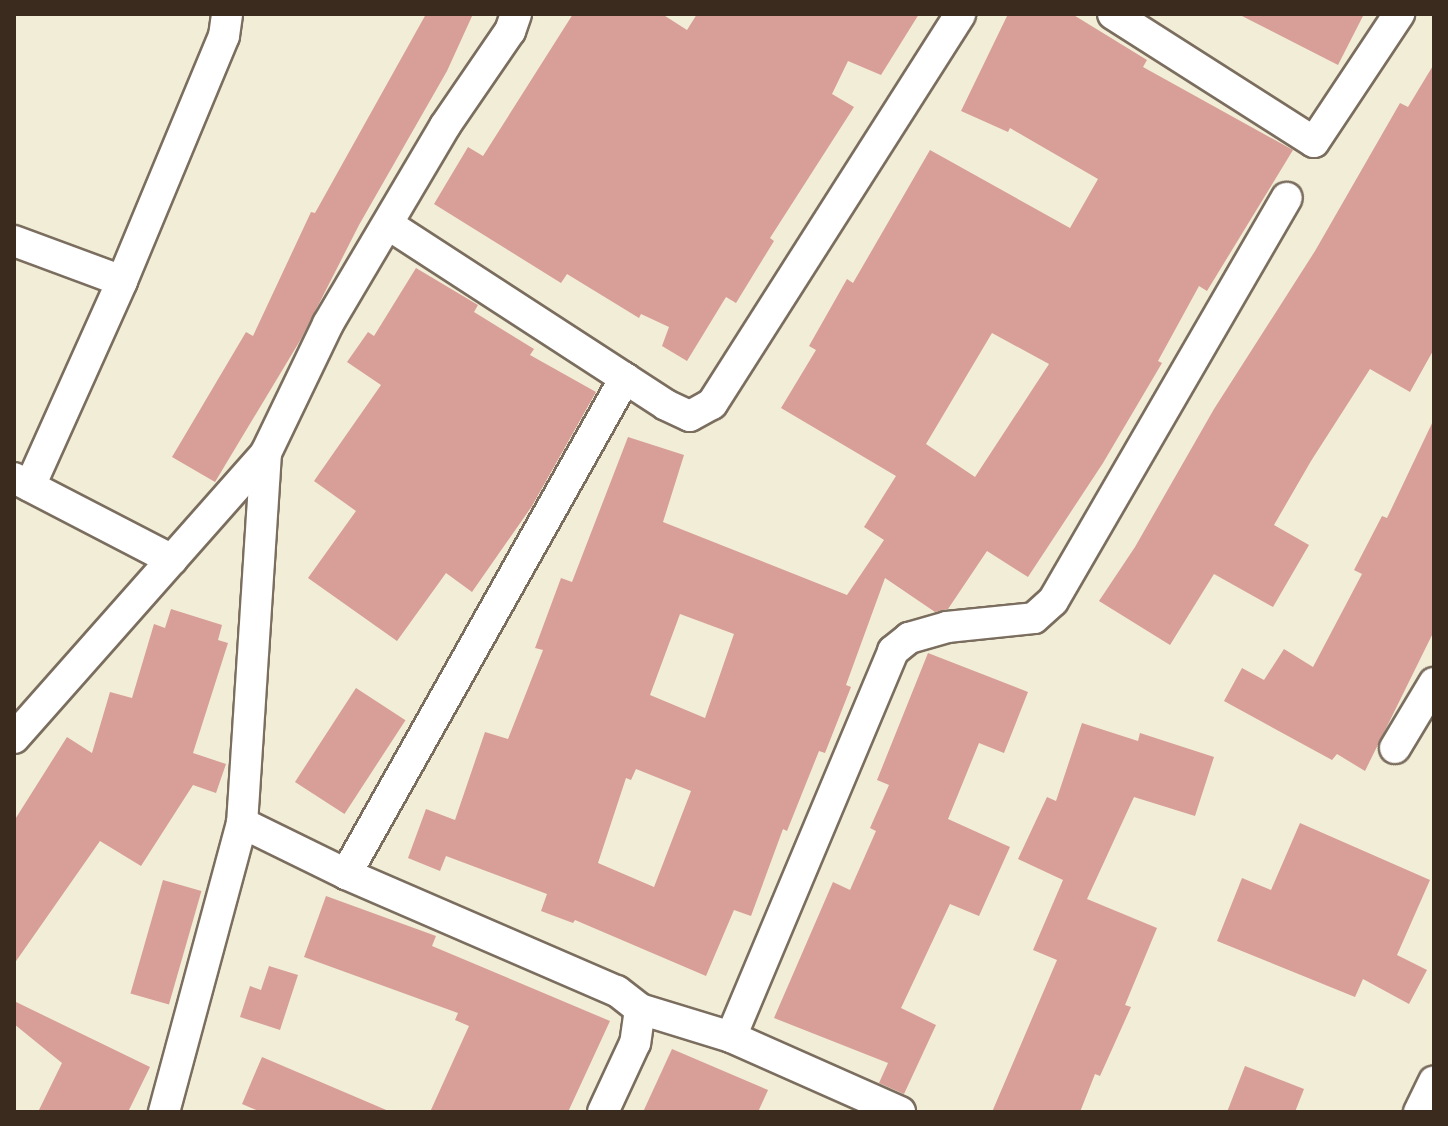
<!DOCTYPE html>
<style>
body{margin:0}
#map{position:relative;width:1448px;height:1126px;overflow:hidden;background:#f2edd7;font-family:"Old Standard TT",serif}
div>[style]{position:absolute}
.building>*{inset:0;background:#d79f97;transform-origin:0 0}
.roads{filter:drop-shadow(2px 0 #7b6e5f) drop-shadow(-2px 0 #7b6e5f) drop-shadow(0 2px #7b6e5f) drop-shadow(0 -2px #7b6e5f)}
.street>*{height:30px;margin:-15px;padding:0 15px;transform-origin:15px;border-radius:15px;background:#fff}
span{translate:-50% -50%;white-space:nowrap;text-align:center;line-height:1.15;-webkit-text-stroke:6px #fbf7ec;paint-order:stroke}
.frame{position:absolute;inset:0;border:16px solid #3b2a1e;pointer-events:none}
</style>
<div id="map">
<div class="building">
<i style="clip-path:polygon(426px 14px,473px 14px,447px 71px,359px 225px,301px 339px,215px 482px,172px 457px,246px 332px,253px 336px,311px 212px,315px 213px)"></i>
<i style="clip-path:polygon(573px 14px,662px 14px,687px 30px,697px 14px,919px 14px,881px 75px,848px 61px,832px 94px,854px 107px,770px 238px,774px 241px,736px 303px,726px 297px,687px 361px,662px 346px,669px 327px,641px 314px,639px 318px,567px 274px,561px 283px,434px 204px,468px 147px,483px 156px)"></i>
<i style="clip-path:polygon(evenodd,1008px 14px,1072px 14px,1147px 60px,1143px 67px,1293px 150px,1207px 291px,1199px 286px,1158px 361px,1162px 363px,1103px 463px,1028px 577px,987px 551px,948px 609px,935px 612px,885px 578px,846px 685px,851px 687px,825px 753px,819px 751px,787px 831px,783px 829px,751px 916px,734px 910px,706px 976px,575px 920px,573px 923px,541px 911px,547px 894px,446px 856px,440px 871px,408px 858px,426px 809px,455px 820px,485px 732px,508px 739px,543px 650px,535px 648px,561px 578px,572px 582px,628px 437px,684px 455px,663px 522px,847px 595px,884px 540px,864px 527px,896px 476px,781px 408px,816px 350px,809px 346px,847px 279px,853px 283px,930px 150px,1070px 228px,1098px 179px,1010px 128px,1008px 132px,961px 111px,1008px 14px,992px 333px,1049px 364px,975px 477px,926px 444px,992px 333px,1008px 14px,680px 614px,734px 634px,705px 718px,650px 695px,680px 614px,1008px 14px,636px 769px,691px 791px,654px 887px,598px 863px,626px 778px,631px 780px,636px 769px)"></i>
<i style="clip-path:polygon(1238px 14px,1364px 14px,1338px 65px)"></i>
<i style="clip-path:polygon(1434px 64px,1434px 349px,1410px 392px,1370px 369px,1311px 461px,1274px 525px,1309px 545px,1273px 607px,1214px 574px,1170px 645px,1099px 601px,1135px 547px,1214px 409px,1315px 251px,1400px 103px,1408px 107px)"></i>
<i style="clip-path:polygon(416px 268px,478px 305px,474px 312px,534px 349px,530px 355px,596px 392px,532px 506px,472px 592px,446px 573px,397px 641px,308px 578px,356px 511px,314px 481px,381px 385px,347px 362px,368px 332px,374px 336px)"></i>
<i style="clip-path:polygon(1434px 419px,1434px 631px,1365px 771px,1337px 754px,1332px 760px,1224px 701px,1242px 668px,1264px 680px,1284px 649px,1313px 667px,1362px 574px,1354px 570px,1382px 516px,1387px 518px)"></i>
<i style="clip-path:polygon(171px 609px,222px 625px,218px 640px,228px 643px,193px 753px,226px 764px,216px 793px,193px 785px,141px 866px,100px 841px,14px 964px,14px 821px,67px 737px,92px 753px,110px 692px,132px 698px,154px 624px,165px 628px)"></i>
<i style="clip-path:polygon(928px 653px,1028px 692px,1004px 753px,979px 743px,948px 819px,1010px 847px,979px 916px,950px 904px,901px 1008px,936px 1025px,904px 1094px,879px 1083px,888px 1063px,774px 1018px,833px 882px,850px 890px,876px 831px,870px 828px,889px 785px,877px 780px)"></i>
<i style="left:356px;top:688px;width:59px;height:112px;rotate:33deg"></i>
<i style="clip-path:polygon(1082px 723px,1138px 741px,1140px 733px,1214px 757px,1195px 816px,1134px 797px,1087px 899px,1157px 928px,1125px 1005px,1131px 1007px,1100px 1076px,1095px 1074px,1080px 1112px,992px 1112px,1057px 960px,1033px 950px,1063px 880px,1018px 859px,1047px 797px,1056px 801px)"></i>
<i style="clip-path:polygon(1300px 823px,1430px 880px,1397px 955px,1427px 970px,1409px 1004px,1363px 979px,1355px 997px,1217px 941px,1242px 878px,1271px 890px)"></i>
<i style="left:163px;top:880px;width:40px;height:118px;rotate:16deg"></i>
<i style="clip-path:polygon(326px 896px,436px 936px,432px 946px,610px 1021px,568px 1112px,430px 1112px,469px 1026px,455px 1020px,458px 1013px,304px 957px)"></i>
<i style="clip-path:polygon(269px 966px,298px 975px,280px 1030px,240px 1017px,250px 986px,261px 990px)"></i>
<i style="clip-path:polygon(14px 1001px,150px 1067px,128px 1112px,38px 1112px,62px 1063px,14px 1024px)"></i>
<i style="clip-path:polygon(672px 1049px,768px 1090px,758px 1112px,643px 1112px)"></i>
<i style="clip-path:polygon(262px 1057px,391px 1112px,261px 1112px,242px 1104px)"></i>
<i style="clip-path:polygon(1245px 1066px,1304px 1089px,1295px 1112px,1227px 1112px)"></i>
</div>
<div class="roads">
<div class="street">
<i style="left:516px;top:14px;width:18px;rotate:109deg"></i>
<i style="left:510px;top:31px;width:115px;rotate:124.4deg"></i>
<i style="left:445px;top:126px;width:230px;rotate:120.6deg"></i>
<i style="left:328px;top:324px;width:143px;rotate:115.7deg"></i>
<i style="left:266px;top:453px;width:371px;rotate:93.7deg"></i>
<i style="left:242px;top:823px;width:116px;rotate:26.1deg"></i>
<i style="left:346px;top:874px;width:295px;rotate:23.4deg"></i>
<i style="left:617px;top:991px;width:29px;rotate:38deg"></i>
<i style="left:640px;top:1009px;width:34px;rotate:98deg"></i>
<i style="left:635px;top:1043px;width:76px;rotate:114.9deg"></i>
<i style="left:1113px;top:14px;width:238px;rotate:32.5deg"></i>
<i style="left:1314px;top:142px;width:154px;rotate:-56.4deg"></i>
<i style="left:389px;top:225px;width:330px;rotate:33deg"></i>
<i style="left:666px;top:405px;width:26px;rotate:25deg"></i>
<i style="left:690px;top:416px;width:25px;rotate:-29deg"></i>
<i style="left:712px;top:404px;width:462px;rotate:-57.5deg"></i>
<i style="left:14px;top:241px;width:115px;rotate:20.3deg"></i>
<i style="left:14px;top:478px;width:178px;rotate:27.4deg"></i>
<i style="left:30px;top:486px;width:225px;rotate:-65.8deg"></i>
<i style="left:122px;top:281px;width:265px;rotate:-67.4deg"></i>
<i style="left:224px;top:36px;width:22px;rotate:-82deg"></i>
<i style="left:14px;top:738px;width:380px;rotate:-48.5deg"></i>
<i style="left:1395px;top:748px;width:76px;rotate:-59deg"></i>
<i style="left:346px;top:874px;width:569px;rotate:-60.64deg"></i>
<i style="left:640px;top:1009px;width:95px;rotate:17.1deg"></i>
<i style="left:731px;top:1037px;width:185px;rotate:23.9deg"></i>
<i style="left:731px;top:1037px;width:419px;rotate:-67.2deg"></i>
<i style="left:893px;top:651px;width:21px;rotate:-39deg"></i>
<i style="left:909px;top:638px;width:40px;rotate:-16deg"></i>
<i style="left:947px;top:627px;width:87px;rotate:-5.9deg"></i>
<i style="left:1034px;top:618px;width:25px;rotate:-42deg"></i>
<i style="left:1053px;top:601px;width:466px;rotate:-59.9deg"></i>
<i style="left:164px;top:1112px;width:299px;rotate:-74.9deg"></i>
<i style="left:1419px;top:1112px;width:34px;rotate:-64deg"></i>
</div>
</div>
<div class="frame"></div>
</div>
